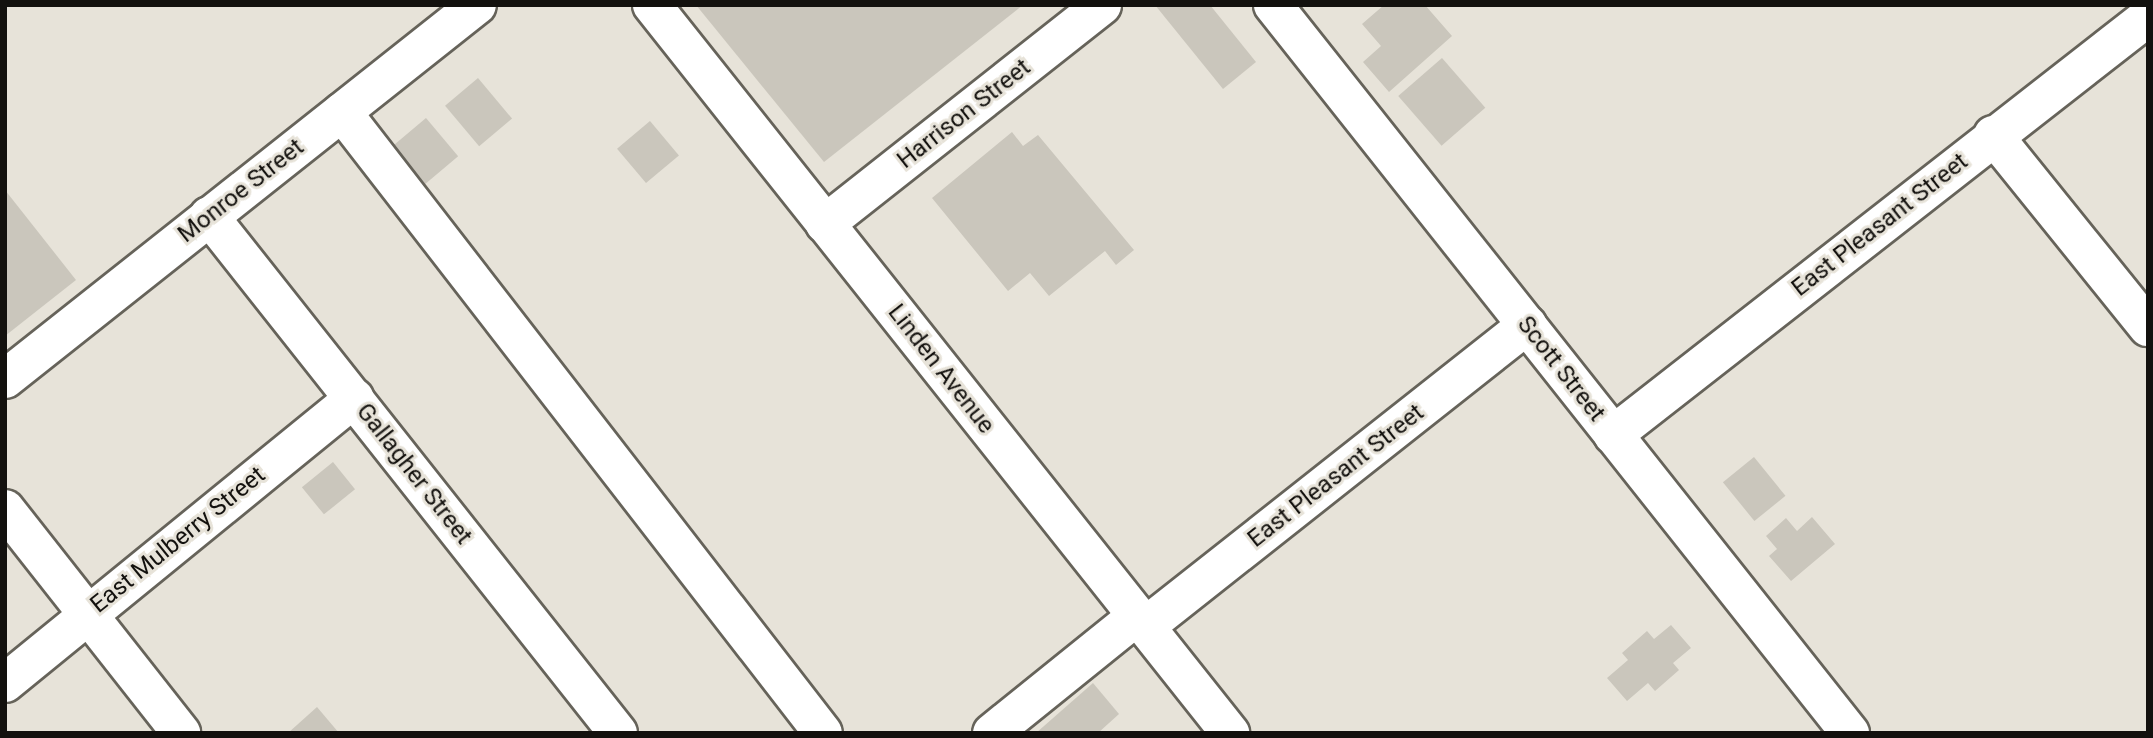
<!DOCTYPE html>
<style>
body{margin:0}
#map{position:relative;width:2153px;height:738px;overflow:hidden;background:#e7e3d9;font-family:Roboto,sans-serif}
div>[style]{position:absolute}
.building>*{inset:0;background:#cac6bc;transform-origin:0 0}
.roads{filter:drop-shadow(2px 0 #66635a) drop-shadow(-2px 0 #66635a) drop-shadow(0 2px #66635a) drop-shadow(0 -2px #66635a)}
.minor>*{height:38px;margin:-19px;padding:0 19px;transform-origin:19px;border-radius:19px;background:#fff}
span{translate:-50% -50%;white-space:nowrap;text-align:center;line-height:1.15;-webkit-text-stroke:6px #e7e3d9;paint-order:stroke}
.street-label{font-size:24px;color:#13110e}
.frame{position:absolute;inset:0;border:7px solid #13110e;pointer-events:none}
</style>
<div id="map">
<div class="building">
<i style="clip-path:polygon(696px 5px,1023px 5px,824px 162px)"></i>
<i style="clip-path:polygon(1155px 5px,1210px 5px,1256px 62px,1223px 89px)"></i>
<i style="clip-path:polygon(1384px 5px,1425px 5px,1452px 36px,1389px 92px,1363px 62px,1381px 46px,1362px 24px)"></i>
<i style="left:1442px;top:58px;width:66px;height:58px;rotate:49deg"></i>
<i style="left:478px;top:78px;width:53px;height:43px;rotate:50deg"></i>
<i style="left:426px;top:118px;width:50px;height:43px;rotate:50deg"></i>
<i style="left:650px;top:121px;width:45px;height:43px;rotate:50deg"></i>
<i style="clip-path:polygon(1012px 132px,1023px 146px,1038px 135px,1134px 250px,1116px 265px,1105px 251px,1049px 296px,1030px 273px,1008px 291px,932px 198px)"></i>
<i style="clip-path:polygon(5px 190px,76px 280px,5px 336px)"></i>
<i style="left:1754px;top:457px;width:50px;height:40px;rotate:51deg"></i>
<i style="left:333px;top:462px;width:35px;height:40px;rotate:51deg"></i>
<i style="clip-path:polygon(1812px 517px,1835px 544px,1791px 581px,1769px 556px,1777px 549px,1766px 536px,1786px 518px,1797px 531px)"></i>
<i style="clip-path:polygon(1671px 625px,1691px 648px,1673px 663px,1679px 670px,1655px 691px,1648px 683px,1627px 701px,1607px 678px,1628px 660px,1622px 653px,1647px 631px,1654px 639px)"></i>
<i style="clip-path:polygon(1093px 683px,1119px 714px,1098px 733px,1036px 733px)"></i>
<i style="clip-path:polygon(317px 707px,339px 733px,288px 733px)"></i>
</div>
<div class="roads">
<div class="minor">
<i style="left:652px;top:5px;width:930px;rotate:51.55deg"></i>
<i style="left:1273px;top:5px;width:929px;rotate:51.6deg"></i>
<i style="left:342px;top:112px;width:785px;rotate:52.24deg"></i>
<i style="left:1993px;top:135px;width:247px;rotate:51.1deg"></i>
<i style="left:209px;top:216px;width:659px;rotate:51.65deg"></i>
<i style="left:825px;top:224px;width:353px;rotate:-38.3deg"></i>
<i style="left:5px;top:379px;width:602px;rotate:-38.39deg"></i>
<i style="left:1613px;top:435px;width:679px;rotate:-38deg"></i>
<i style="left:5px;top:509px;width:285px;rotate:51.8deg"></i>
<i style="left:1146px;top:626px;width:486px;rotate:-38.3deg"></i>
<i style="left:5px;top:683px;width:451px;rotate:-39.2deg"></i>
<i style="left:992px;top:733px;width:186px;rotate:-38.9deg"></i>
</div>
</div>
<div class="street-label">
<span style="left:964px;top:114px;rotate:-38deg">Harrison Street</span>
<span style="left:241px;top:191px;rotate:-38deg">Monroe Street</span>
<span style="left:1880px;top:225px;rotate:-38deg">East Pleasant Street</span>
<span style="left:941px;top:369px;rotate:52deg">Linden Avenue</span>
<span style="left:1561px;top:369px;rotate:52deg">Scott Street</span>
<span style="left:414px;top:474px;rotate:52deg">Gallagher Street</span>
<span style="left:1336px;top:476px;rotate:-38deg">East Pleasant Street</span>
<span style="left:178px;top:540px;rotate:-39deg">East Mulberry Street</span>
</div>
<div class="frame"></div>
</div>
